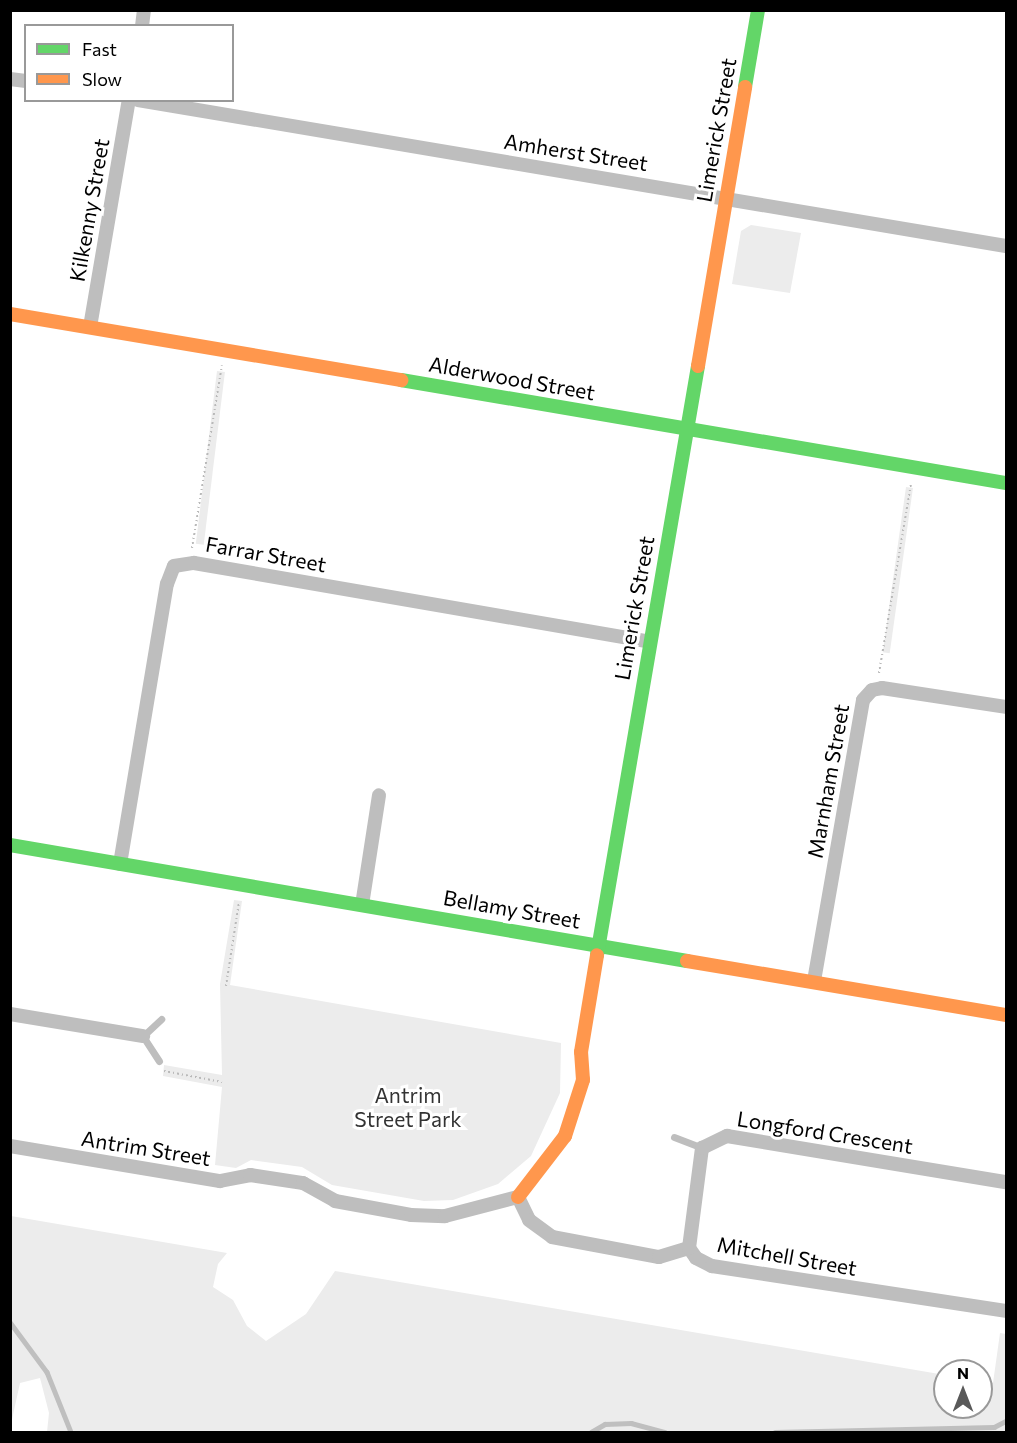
<!DOCTYPE html>
<style>
body{margin:0}
#map{position:relative;width:1017px;height:1443px;overflow:hidden;background:#fff;font-family:Commissioner,sans-serif}
div>[style]{position:absolute}
.green>*{inset:0;background:#ececec;transform-origin:0 0}
.stream>*{height:4.5px;margin:-2.25px;padding:0 2.25px;transform-origin:2.25px;border-radius:2.25px;background:#bfbfbf}
.path>*{height:2px;margin-top:-1px;transform-origin:0;background:repeating-linear-gradient(90deg,#b9b9b9 0 1.5px,transparent 0 4.5px)}
.lane>*{height:7px;margin:-3.5px;padding:0 3.5px;transform-origin:3.5px;border-radius:3.5px;background:#bebebe}
.street>*{height:14px;margin:-7px;padding:0 7px;transform-origin:7px;border-radius:7px;background:#bebebe}
.fast>*{height:14px;margin:-7px;padding:0 7px;transform-origin:7px;border-radius:7px;background:#63d668}
.slow>*{height:14px;margin:-7px;padding:0 7px;transform-origin:7px;border-radius:7px;background:#ff974d}
span{translate:-50% -50%;white-space:nowrap;text-align:center;line-height:1.15;-webkit-text-stroke:6px #fff;paint-order:stroke}
.street-label{font-size:21px;color:#000}
.park-label{font-size:21px;color:#333}
.frame{position:absolute;inset:0;border:12px solid #000;pointer-events:none}
.legend{position:absolute;left:24px;top:24px;width:210px;height:78px;box-sizing:border-box;background:#fff;border:2px solid #999;margin:0;padding:8px 10px;list-style:none;font-size:18px;color:#000}
.legend li{display:flex;align-items:center;gap:12px;height:30px}
.legend b{width:30px;border:2px solid #999}
.north{position:absolute;left:933px;top:1359px;width:60px;height:60px;box-sizing:border-box;background:#fff;border:2px solid #999;border-radius:50%;rotate:0deg;font-size:16px;font-weight:700;line-height:24px;text-align:center;color:#000}
.north::after{content:'';display:block;margin:auto;width:21px;height:27px;background:#595959;clip-path:polygon(50% 0,100% 100%,50% 72%,0 100%)}
</style>
<div id="map">
<div class="green">
<i style="clip-path:polygon(751px 225px,801px 233px,790px 293px,732px 284px,741px 231px)"></i>
<i style="left:217px;top:371px;width:8px;height:174px;rotate:7deg"></i>
<i style="left:906px;top:487px;width:7px;height:167px;rotate:8deg"></i>
<i style="clip-path:polygon(234px 900px,242px 901px,230px 985px,561px 1043px,560px 1093px,531px 1156px,498px 1184px,453px 1200px,424px 1201px,332px 1185px,302px 1167px,251px 1160px,236px 1168px,215px 1165px,222px 1087px,163px 1076px,164px 1065px,222px 1075px,220px 984px)"></i>
<i style="clip-path:polygon(11px 1216px,227px 1253px,218px 1264px,213px 1287px,233px 1300px,247px 1326px,266px 1341px,306px 1314px,335px 1271px,945px 1375px,945px 1407px,981px 1407px,981px 1381px,993px 1383px,1000px 1333px,1006px 1334px,1006px 1432px,47px 1432px,49px 1413px,40px 1378px,20px 1383px,11px 1424px)"></i>
</div>
<div class="stream">
<i style="left:10px;top:1322px;width:62px;rotate:53.5deg"></i>
<i style="left:47px;top:1372px;width:65px;rotate:68.2deg"></i>
<i style="left:591px;top:1432px;width:16px;rotate:-30deg"></i>
<i style="left:605px;top:1424px;width:26px;rotate:-2deg"></i>
<i style="left:631px;top:1423px;width:35px;rotate:15deg"></i>
<i style="left:775px;top:1432px;width:219px;rotate:-1.3deg"></i>
<i style="left:994px;top:1427px;width:13px;rotate:-27deg"></i>
</div>
<div class="path">
<i style="left:192px;top:548px;width:185px;rotate:-80.7deg"></i>
<i style="left:879px;top:673px;width:192px;rotate:-80.4deg"></i>
<i style="left:226px;top:986px;width:85px;rotate:-81.2deg"></i>
<i style="left:164px;top:1071px;width:59px;rotate:10.7deg"></i>
</div>
<div class="lane">
<i style="left:159px;top:1061px;width:30px;rotate:-123deg"></i>
<i style="left:143px;top:1036px;width:25px;rotate:-43deg"></i>
<i style="left:674px;top:1137px;width:30px;rotate:21deg"></i>
</div>
<div class="street">
<i style="left:142px;top:26px;width:16px;rotate:-83deg"></i>
<i style="left:10px;top:79px;width:16px;rotate:7deg"></i>
<i style="left:138px;top:100px;width:880px;rotate:9.55deg"></i>
<i style="left:90px;top:327px;width:230px;rotate:-80.3deg"></i>
<i style="left:120px;top:864px;width:284px;rotate:-80.5deg"></i>
<i style="left:167px;top:584px;width:19px;rotate:-69deg"></i>
<i style="left:174px;top:566px;width:20px;rotate:-9deg"></i>
<i style="left:194px;top:563px;width:462px;rotate:9.8deg"></i>
<i style="left:362px;top:905px;width:111px;rotate:-81.2deg"></i>
<i style="left:814px;top:981px;width:285px;rotate:-80.1deg"></i>
<i style="left:863px;top:700px;width:13px;rotate:-48deg"></i>
<i style="left:872px;top:690px;width:10px;rotate:-11deg"></i>
<i style="left:882px;top:688px;width:125px;rotate:8.7deg"></i>
<i style="left:10px;top:1014px;width:135px;rotate:9.4deg"></i>
<i style="left:10px;top:1146px;width:213px;rotate:9.5deg"></i>
<i style="left:220px;top:1181px;width:31px;rotate:-11deg"></i>
<i style="left:250px;top:1175px;width:54px;rotate:8.6deg"></i>
<i style="left:303px;top:1183px;width:37px;rotate:29deg"></i>
<i style="left:335px;top:1201px;width:77px;rotate:10.4deg"></i>
<i style="left:411px;top:1215px;width:34px;rotate:2deg"></i>
<i style="left:445px;top:1216px;width:75px;rotate:-14.6deg"></i>
<i style="left:518px;top:1197px;width:25px;rotate:64deg"></i>
<i style="left:529px;top:1220px;width:29px;rotate:36deg"></i>
<i style="left:552px;top:1237px;width:109px;rotate:10.6deg"></i>
<i style="left:659px;top:1257px;width:31px;rotate:-17deg"></i>
<i style="left:689px;top:1248px;width:12px;rotate:55deg"></i>
<i style="left:696px;top:1258px;width:18px;rotate:27deg"></i>
<i style="left:712px;top:1266px;width:297px;rotate:8.7deg"></i>
<i style="left:689px;top:1248px;width:101px;rotate:-82.6deg"></i>
<i style="left:702px;top:1148px;width:28px;rotate:-26deg"></i>
<i style="left:727px;top:1136px;width:283px;rotate:9.4deg"></i>
</div>
<div class="fast">
<i style="left:745px;top:87px;width:78px;rotate:-80.4deg"></i>
<i style="left:401px;top:380px;width:614px;rotate:9.66deg"></i>
<i style="left:10px;top:845px;width:687px;rotate:9.72deg"></i>
<i style="left:597px;top:955px;width:598px;rotate:-80.27deg"></i>
</div>
<div class="slow">
<i style="left:10px;top:314px;width:397px;rotate:9.6deg"></i>
<i style="left:698px;top:366px;width:283px;rotate:-80.4deg"></i>
<i style="left:687px;top:961px;width:324px;rotate:9.6deg"></i>
<i style="left:518px;top:1197px;width:77px;rotate:-52.4deg"></i>
<i style="left:565px;top:1136px;width:59px;rotate:-72.2deg"></i>
<i style="left:583px;top:1080px;width:28px;rotate:-94deg"></i>
<i style="left:581px;top:1052px;width:98px;rotate:-80.6deg"></i>
</div>
<div class="street-label">
<span style="left:716px;top:130px;rotate:-80deg">Limerick Street</span>
<span style="left:576px;top:152px;rotate:9deg">Amherst Street</span>
<span style="left:89px;top:210px;rotate:-80deg">Kilkenny Street</span>
<span style="left:512px;top:378px;rotate:10deg">Alderwood Street</span>
<span style="left:266px;top:554px;rotate:10deg">Farrar Street</span>
<span style="left:634px;top:608px;rotate:-80deg">Limerick Street</span>
<span style="left:828px;top:781px;rotate:-80deg">Marnham Street</span>
<span style="left:512px;top:909px;rotate:10deg">Bellamy Street</span>
<span style="left:825px;top:1132px;rotate:9deg">Longford Crescent</span>
<span style="left:146px;top:1148px;rotate:9deg">Antrim Street</span>
<span style="left:787px;top:1256px;rotate:10deg">Mitchell Street</span>
</div>
<div class="park-label">
<span style="left:408px;top:1107px">Antrim<br>Street Park</span>
</div>
<div class="frame"></div>
<ul class="legend">
<li><b style="height:8px;background:#63d668"></b>Fast</li>
<li><b style="height:8px;background:#ff974d"></b>Slow</li>
</ul>
<div class="north">N</div>
</div>
